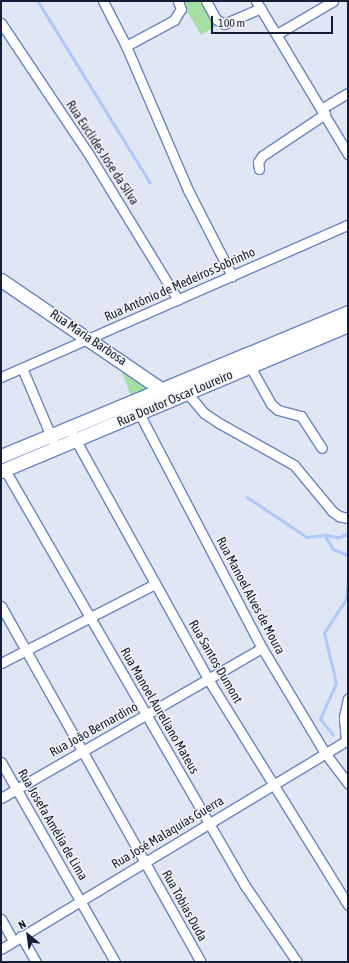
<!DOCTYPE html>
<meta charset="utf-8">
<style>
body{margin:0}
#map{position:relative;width:349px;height:963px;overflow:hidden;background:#e0e6f3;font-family:"Asap Condensed",sans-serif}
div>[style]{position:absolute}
.green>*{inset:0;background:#a4dea5}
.stream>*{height:2.5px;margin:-1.25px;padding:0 1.25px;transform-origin:1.25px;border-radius:1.25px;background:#afc8fc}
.roads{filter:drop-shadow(1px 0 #6a85c1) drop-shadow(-1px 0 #6a85c1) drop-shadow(0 1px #6a85c1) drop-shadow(0 -1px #6a85c1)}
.minor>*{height:9px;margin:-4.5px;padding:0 4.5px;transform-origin:4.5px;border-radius:4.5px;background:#fff}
.secondary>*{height:13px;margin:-6.5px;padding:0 6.5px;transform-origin:6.5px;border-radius:6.5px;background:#fff}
span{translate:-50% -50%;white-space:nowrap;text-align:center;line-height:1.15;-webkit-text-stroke:3px #f3f3f3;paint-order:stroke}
.street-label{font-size:13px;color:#141f37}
.frame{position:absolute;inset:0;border:2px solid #141f37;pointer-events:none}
.north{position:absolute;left:8px;top:915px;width:40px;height:40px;-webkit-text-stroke:3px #f3f3f3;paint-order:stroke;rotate:331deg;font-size:11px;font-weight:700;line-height:16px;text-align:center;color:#141f37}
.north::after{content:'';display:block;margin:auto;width:14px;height:18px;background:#141f37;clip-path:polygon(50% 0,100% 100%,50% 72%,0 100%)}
.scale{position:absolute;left:211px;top:16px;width:122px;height:18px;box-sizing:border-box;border:2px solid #141f37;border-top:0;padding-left:5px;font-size:12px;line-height:14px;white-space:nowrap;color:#141f37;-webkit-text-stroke:3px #f3f3f3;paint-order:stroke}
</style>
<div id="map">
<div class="green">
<i style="clip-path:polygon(181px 1px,201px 1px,216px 26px,201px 35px)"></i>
<i style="clip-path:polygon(120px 367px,154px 390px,132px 399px)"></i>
</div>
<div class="stream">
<i style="left:38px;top:1px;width:213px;rotate:58.3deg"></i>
<i style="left:247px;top:497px;width:72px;rotate:33.7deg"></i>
<i style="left:307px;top:537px;width:18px;rotate:-6deg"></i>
<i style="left:348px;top:534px;width:11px;rotate:158deg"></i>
<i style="left:338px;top:538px;width:13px;rotate:-167deg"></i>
<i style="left:325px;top:535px;width:16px;rotate:60deg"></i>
<i style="left:333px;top:549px;width:16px;rotate:22deg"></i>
<i style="left:333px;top:735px;width:21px;rotate:-129deg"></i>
<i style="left:320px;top:719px;width:39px;rotate:-66deg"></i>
<i style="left:336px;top:683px;width:51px;rotate:-103.5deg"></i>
<i style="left:324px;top:633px;width:40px;rotate:-57.1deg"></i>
<i style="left:346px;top:599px;width:16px;rotate:-83deg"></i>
</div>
<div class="roads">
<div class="minor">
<i style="left:103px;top:1px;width:51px;rotate:62.9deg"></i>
<i style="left:126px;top:46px;width:157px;rotate:66.7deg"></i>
<i style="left:188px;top:190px;width:97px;rotate:62.9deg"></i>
<i style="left:206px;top:1px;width:21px;rotate:61deg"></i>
<i style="left:216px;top:19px;width:9px;rotate:32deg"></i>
<i style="left:224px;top:24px;width:40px;rotate:-23.4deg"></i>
<i style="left:256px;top:1px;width:179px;rotate:59deg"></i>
<i style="left:1px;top:23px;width:156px;rotate:56.2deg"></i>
<i style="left:88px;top:153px;width:172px;rotate:58.5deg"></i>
<i style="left:277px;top:34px;width:65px;rotate:-30.5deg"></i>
<i style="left:126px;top:46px;width:55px;rotate:-28.4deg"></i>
<i style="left:174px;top:20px;width:13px;rotate:-58deg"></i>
<i style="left:181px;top:9px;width:9px;rotate:-111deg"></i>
<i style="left:321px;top:109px;width:31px;rotate:-31deg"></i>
<i style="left:259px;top:169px;width:7px;rotate:-98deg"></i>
<i style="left:258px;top:162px;width:7px;rotate:-56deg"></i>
<i style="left:262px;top:156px;width:76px;rotate:-33.7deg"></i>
<i style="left:247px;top:361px;width:49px;rotate:60.8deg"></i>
<i style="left:271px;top:404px;width:9px;rotate:41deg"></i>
<i style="left:278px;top:410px;width:24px;rotate:15deg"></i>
<i style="left:301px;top:416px;width:38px;rotate:57deg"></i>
<i style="left:22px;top:368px;width:87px;rotate:67deg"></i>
<i style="left:1px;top:377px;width:379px;rotate:-23.7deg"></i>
<i style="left:188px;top:394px;width:25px;rotate:50deg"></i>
<i style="left:204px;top:413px;width:18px;rotate:34deg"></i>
<i style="left:219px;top:423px;width:86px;rotate:29.2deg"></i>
<i style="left:294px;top:465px;width:60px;rotate:50.4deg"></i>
<i style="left:332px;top:511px;width:9px;rotate:36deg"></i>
<i style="left:339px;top:516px;width:9px;rotate:13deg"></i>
<i style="left:139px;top:413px;width:265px;rotate:62.4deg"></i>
<i style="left:262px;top:648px;width:122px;rotate:59deg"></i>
<i style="left:325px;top:753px;width:39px;rotate:53deg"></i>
<i style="left:69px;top:428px;width:287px;rotate:61deg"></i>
<i style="left:208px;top:679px;width:266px;rotate:58.2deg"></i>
<i style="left:5px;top:470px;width:482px;rotate:60deg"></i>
<i style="left:246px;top:887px;width:91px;rotate:55.8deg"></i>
<i style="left:1px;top:606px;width:408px;rotate:60.7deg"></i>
<i style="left:1px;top:663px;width:173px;rotate:-27.2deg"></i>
<i style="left:346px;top:741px;width:24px;rotate:-95deg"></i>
<i style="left:344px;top:717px;width:19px;rotate:-78deg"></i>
<i style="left:1px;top:762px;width:230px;rotate:60.3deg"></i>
<i style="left:1px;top:798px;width:301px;rotate:-29.9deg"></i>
<i style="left:1px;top:919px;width:25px;rotate:61deg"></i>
<i style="left:21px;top:936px;width:30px;rotate:60deg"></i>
<i style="left:1px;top:949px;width:405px;rotate:-31.1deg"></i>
</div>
<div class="secondary">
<i style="left:1px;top:280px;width:202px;rotate:34.3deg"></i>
<i style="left:1px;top:456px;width:376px;rotate:-22.5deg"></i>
<i style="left:1px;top:471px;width:376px;rotate:-22.8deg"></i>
</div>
</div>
<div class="street-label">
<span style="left:102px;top:153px;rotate:57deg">Rua Euclides Jose da Silva</span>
<span style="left:180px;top:285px;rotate:-24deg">Rua Antônio de Medeiros Sobrinho</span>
<span style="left:88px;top:338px;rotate:34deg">Rua Maria Barbosa</span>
<span style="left:175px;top:399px;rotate:-23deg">Rua Doutor Oscar Loureiro</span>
<span style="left:250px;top:596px;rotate:62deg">Rua Manoel Alves de Moura</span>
<span style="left:215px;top:662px;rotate:60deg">Rua Santos Dumont</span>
<span style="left:159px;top:711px;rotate:60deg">Rua Manoel Aureliano Mateus</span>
<span style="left:94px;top:730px;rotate:-29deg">Rua João Bernardino</span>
<span style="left:52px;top:825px;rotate:60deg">Rua Josefa Amélia de Lima</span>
<span style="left:168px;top:833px;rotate:-31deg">Rua José Malaquias Guerra</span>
<span style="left:184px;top:906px;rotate:61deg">Rua Tobias Duda</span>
</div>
<div class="frame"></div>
<div class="north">N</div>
<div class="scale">100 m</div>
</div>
